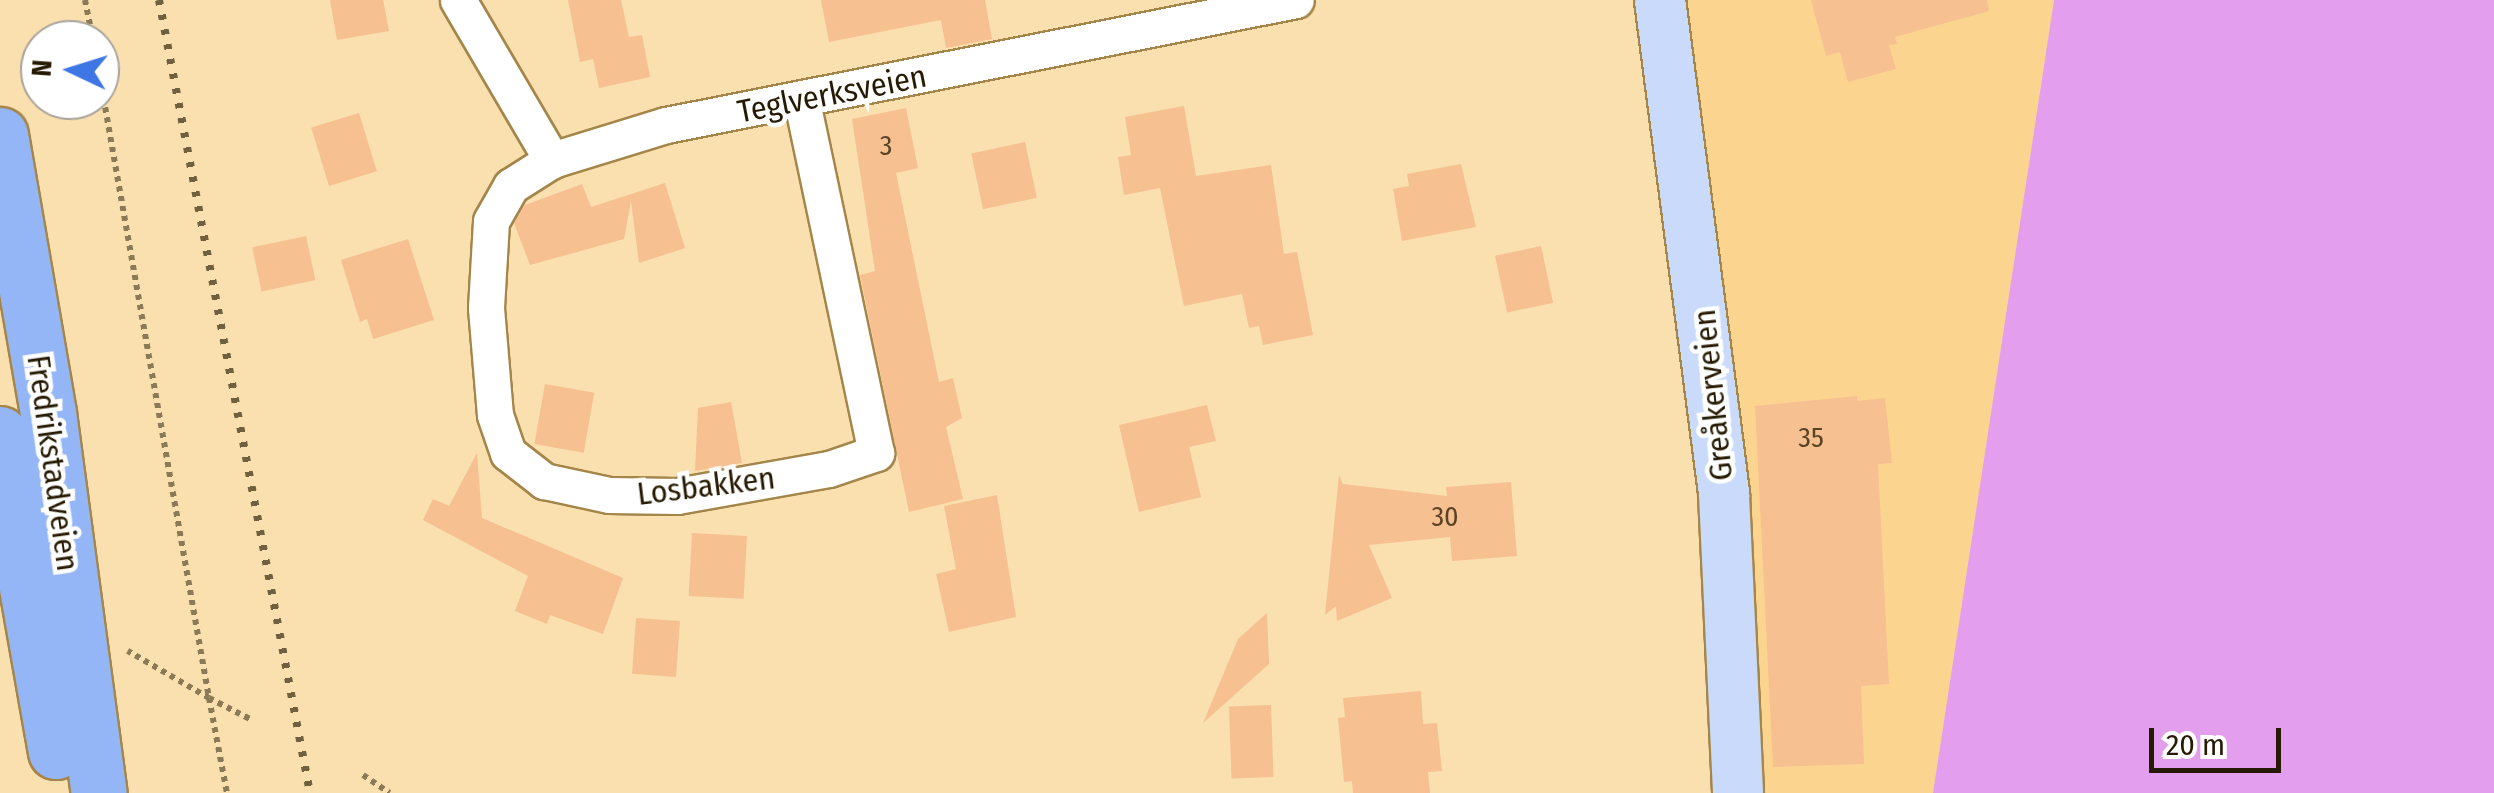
<!DOCTYPE html>
<meta charset="utf-8">
<style>
body{margin:0}
#map{position:relative;width:2494px;height:793px;overflow:hidden;background:#fadfaf;font-family:"Fira Sans Condensed",sans-serif}
div>[style]{position:absolute}
.built>*{inset:0;background:#fbd590}
.water>*{inset:0;background:#e39fed}
.building>*{inset:0;background:#f6c091;transform-origin:0 0}
.path>*{height:6px;margin-top:-3px;transform-origin:0;background:repeating-linear-gradient(90deg,#8c7955 0 5px,transparent 0 10px)}
.roads{filter:drop-shadow(2px 0 #a5864a) drop-shadow(-2px 0 #a5864a) drop-shadow(0 2px #a5864a) drop-shadow(0 -2px #a5864a)}
.minor>*{height:35px;margin:-17.5px;padding:0 17.5px;transform-origin:17.5px;border-radius:17.5px;background:#fff}
.secondary>*{height:50px;margin:-25px;padding:0 25px;transform-origin:25px;border-radius:25px;background:#cadafa}
.primary>*{height:55px;margin:-27.5px;padding:0 27.5px;transform-origin:27.5px;border-radius:27.5px;background:#94b6f6}
.rail>*{height:8px;margin-top:-4px;transform-origin:0;background:repeating-linear-gradient(90deg,#71603f 0 5px,transparent 0 15px)}
span{translate:-50% -50%;white-space:nowrap;text-align:center;line-height:1.15;-webkit-text-stroke:9px #fff;paint-order:stroke}
.number-label{font-size:28px;color:#5a4426}
.number-label span{-webkit-text-stroke-width:0}
.street-label{font-size:32px;color:#261a02}
.north{position:absolute;left:20px;top:20px;width:100px;height:100px;box-sizing:border-box;background:#fff;border:2px solid #a8a39a;border-radius:50%;rotate:274deg;font-size:28px;font-weight:700;line-height:40px;text-align:center;color:#261a02}
.north::after{content:'';display:block;margin:auto;width:35px;height:45px;background:#3e76e6;clip-path:polygon(50% 0,100% 100%,50% 72%,0 100%)}
.scale{position:absolute;left:2149px;top:728px;width:132px;height:45px;box-sizing:border-box;border:5px solid #261a02;border-top:0;padding-left:12px;font-size:30px;line-height:35px;white-space:nowrap;color:#261a02;-webkit-text-stroke:8px #fff;paint-order:stroke}
</style>
<div id="map">
<div class="built">
<i style="clip-path:polygon(1660px 0,2054px 0,1933px 793px,1738px 793px)"></i>
</div>
<div class="water">
<i style="clip-path:polygon(2054px 0,2494px 0,2494px 793px,1933px 793px)"></i>
</div>
<div class="building">
<i style="clip-path:polygon(330px 0,383px 0,389px 31px,337px 40px)"></i>
<i style="clip-path:polygon(568px 0,621px 0,629px 37px,642px 35px,650px 77px,599px 88px,593px 59px,580px 62px)"></i>
<i style="clip-path:polygon(821px 0,985px 0,992px 39px,946px 48px,941px 20px,829px 42px)"></i>
<i style="clip-path:polygon(1811px 0,1987px 0,1989px 11px,1895px 37px,1897px 44px,1889px 45px,1896px 69px,1848px 82px,1840px 52px,1826px 56px)"></i>
<i style="clip-path:polygon(1184px 106px,1196px 176px,1271px 165px,1284px 254px,1297px 252px,1313px 335px,1263px 345px,1259px 326px,1249px 328px,1242px 294px,1184px 306px,1160px 188px,1124px 195px,1118px 157px,1131px 155px,1125px 117px)"></i>
<i style="clip-path:polygon(906px 108px,918px 168px,896px 173px,939px 382px,953px 378px,962px 418px,946px 427px,963px 499px,909px 512px,860px 275px,875px 271px,852px 119px)"></i>
<i style="left:359px;top:113px;width:61px;height:50px;rotate:73deg"></i>
<i style="left:1025px;top:142px;width:57px;height:55px;rotate:78deg"></i>
<i style="clip-path:polygon(1461px 164px,1476px 227px,1402px 241px,1393px 189px,1409px 186px,1407px 174px)"></i>
<i style="clip-path:polygon(665px 183px,685px 248px,639px 263px,631px 201px,624px 239px,530px 265px,514px 223px,525px 205px,582px 184px,591px 207px)"></i>
<i style="left:306px;top:236px;width:45px;height:55px;rotate:78deg"></i>
<i style="clip-path:polygon(408px 239px,434px 320px,373px 339px,367px 319px,360px 322px,341px 260px)"></i>
<i style="left:1541px;top:246px;width:58px;height:47px;rotate:78deg"></i>
<i style="left:545px;top:384px;width:50px;height:61px;rotate:10deg"></i>
<i style="clip-path:polygon(1857px 396px,1857px 401px,1885px 398px,1892px 463px,1878px 464px,1889px 684px,1861px 686px,1864px 764px,1773px 767px,1755px 406px)"></i>
<i style="clip-path:polygon(731px 402px,742px 463px,695px 471px,698px 408px)"></i>
<i style="clip-path:polygon(1207px 405px,1216px 441px,1189px 447px,1201px 497px,1139px 512px,1119px 425px)"></i>
<i style="clip-path:polygon(477px 453px,482px 518px,623px 578px,603px 634px,550px 615px,547px 624px,515px 611px,528px 576px,423px 520px,433px 499px,449px 506px)"></i>
<i style="clip-path:polygon(1339px 475px,1343px 484px,1447px 496px,1446px 487px,1511px 482px,1517px 556px,1452px 561px,1450px 537px,1369px 545px,1392px 598px,1337px 621px,1336px 606px,1325px 615px)"></i>
<i style="clip-path:polygon(997px 495px,1016px 617px,949px 632px,936px 574px,956px 569px,944px 506px)"></i>
<i style="left:692px;top:533px;width:55px;height:63px;rotate:3deg"></i>
<i style="clip-path:polygon(1267px 613px,1269px 664px,1203px 723px,1238px 639px)"></i>
<i style="left:636px;top:618px;width:44px;height:56px;rotate:4deg"></i>
<i style="clip-path:polygon(1421px 691px,1423px 724px,1437px 723px,1442px 771px,1428px 772px,1430px 793px,1353px 793px,1352px 781px,1344px 782px,1338px 718px,1345px 717px,1343px 698px)"></i>
<i style="left:1271px;top:705px;width:72px;height:42px;rotate:88deg"></i>
</div>
<div class="path">
<i style="left:85px;top:0;width:41px;rotate:78.7deg"></i>
<i style="left:100px;top:78px;width:630px;rotate:80.03deg"></i>
<i style="left:209px;top:698px;width:94px;rotate:-149.9deg"></i>
<i style="left:209px;top:698px;width:97px;rotate:79.3deg"></i>
<i style="left:209px;top:698px;width:46px;rotate:27.1deg"></i>
<i style="left:363px;top:775px;width:32px;rotate:34deg"></i>
</div>
<div class="roads">
<div class="minor">
<i style="left:458px;top:0;width:186px;rotate:59.6deg"></i>
<i style="left:552px;top:160px;width:119px;rotate:-17.1deg"></i>
<i style="left:666px;top:125px;width:642px;rotate:-11.22deg"></i>
<i style="left:552px;top:160px;width:49px;rotate:147.6deg"></i>
<i style="left:511px;top:186px;width:40px;rotate:119.7deg"></i>
<i style="left:491px;top:221px;width:87px;rotate:93.3deg"></i>
<i style="left:486px;top:308px;width:107px;rotate:85.2deg"></i>
<i style="left:495px;top:415px;width:40px;rotate:71.1deg"></i>
<i style="left:508px;top:453px;width:46px;rotate:37.9deg"></i>
<i style="left:544px;top:481px;width:66px;rotate:12.2deg"></i>
<i style="left:609px;top:495px;width:68px;rotate:0.8deg"></i>
<i style="left:677px;top:496px;width:154px;rotate:-10.1deg"></i>
<i style="left:829px;top:469px;width:50px;rotate:-18.8deg"></i>
<i style="left:876px;top:453px;width:360px;rotate:-101.9deg"></i>
</div>
<div class="secondary">
<i style="left:1660px;top:0;width:499px;rotate:82.6deg"></i>
<i style="left:1724px;top:495px;width:298px;rotate:87.3deg"></i>
</div>
<div class="primary">
<i style="left:0;top:135px;width:282px;rotate:80.2deg"></i>
<i style="left:48px;top:413px;width:383px;rotate:82.4deg"></i>
<i style="left:0;top:434px;width:322px;rotate:80deg"></i>
</div>
</div>
<div class="rail">
<i style="left:159px;top:0;width:807px;rotate:79.22deg"></i>
</div>
<div class="number-label">
<span style="left:886px;top:146px">3</span>
<span style="left:1811px;top:438px">35</span>
<span style="left:1445px;top:517px">30</span>
</div>
<div class="street-label">
<span style="left:832px;top:94px;rotate:-11deg">Teglverksveien</span>
<span style="left:1713px;top:395px;rotate:-96deg">Greåkerveien</span>
<span style="left:53px;top:463px;rotate:82deg">Fredrikstadveien</span>
<span style="left:706px;top:486px;rotate:-7deg">Losbakken</span>
</div>
<div class="north">N</div>
<div class="scale">20 m</div>
</div>
